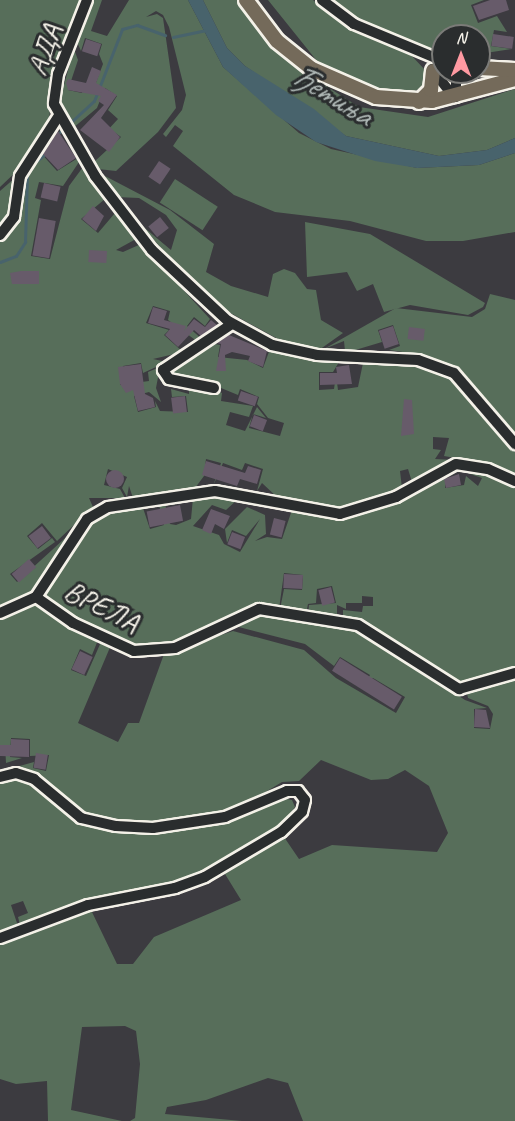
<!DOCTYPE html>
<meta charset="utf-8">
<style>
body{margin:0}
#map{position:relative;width:515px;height:1121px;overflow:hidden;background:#3c3b40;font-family:Caveat,sans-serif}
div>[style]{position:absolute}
.green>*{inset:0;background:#576e5a;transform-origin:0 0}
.water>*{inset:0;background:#48636c}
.stream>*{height:3px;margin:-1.5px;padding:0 1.5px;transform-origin:1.5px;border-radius:1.5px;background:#48636c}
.building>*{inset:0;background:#675b6a;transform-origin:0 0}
.round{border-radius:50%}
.roads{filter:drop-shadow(2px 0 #f4f1e8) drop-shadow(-2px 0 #f4f1e8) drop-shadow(0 2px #f4f1e8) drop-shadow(0 -2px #f4f1e8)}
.minor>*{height:10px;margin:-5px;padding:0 5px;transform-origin:5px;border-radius:5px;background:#2a2d2e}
.major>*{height:14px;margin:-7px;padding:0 7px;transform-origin:7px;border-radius:7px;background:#746a5a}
span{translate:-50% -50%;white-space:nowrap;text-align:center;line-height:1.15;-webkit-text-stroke:6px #2a2d2e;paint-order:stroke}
.street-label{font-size:30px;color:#f4f1e8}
.water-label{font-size:32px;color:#afb8b6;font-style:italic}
.north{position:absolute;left:431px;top:24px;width:60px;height:60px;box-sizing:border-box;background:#2a2d2e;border:2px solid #7b7b78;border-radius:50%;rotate:0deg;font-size:16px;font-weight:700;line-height:24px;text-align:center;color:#f4f1e8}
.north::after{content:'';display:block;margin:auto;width:21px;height:27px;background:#ff9aa2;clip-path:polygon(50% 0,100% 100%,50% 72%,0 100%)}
</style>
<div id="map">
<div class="green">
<i style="clip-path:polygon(0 0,82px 0,53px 74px,49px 121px,20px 168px,0 187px)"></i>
<i style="clip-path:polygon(92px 0,102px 0,91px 31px,107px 36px,129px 0,188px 0,223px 67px,299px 133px,331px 149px,417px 168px,479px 165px,515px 153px,515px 232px,463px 241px,426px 241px,350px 221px,275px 212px,234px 195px,173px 146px,183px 131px,175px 125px,166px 137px,163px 134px,182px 110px,186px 95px,169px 27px,163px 15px,156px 11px,146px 17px,157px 14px,163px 18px,176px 108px,158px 132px,116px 171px,98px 169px,94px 162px,121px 137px,110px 129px,105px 133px,118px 119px,108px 110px,117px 96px,105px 88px,97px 108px,73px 128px,59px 103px,74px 49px,78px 60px,68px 90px,82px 93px,84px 86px,92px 93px,103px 64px,99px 54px,102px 44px,85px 38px,81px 51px,77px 42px)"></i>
<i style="clip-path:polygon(203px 0,237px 0,251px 22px,293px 65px,359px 107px,428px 117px,515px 89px,515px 138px,487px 150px,439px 156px,346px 136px,245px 66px,227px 48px)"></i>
<i style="clip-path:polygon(268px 0,313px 0,351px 29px,410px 54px,426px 71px,423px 87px,410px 93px,383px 90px,332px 72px,317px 61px)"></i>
<i style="clip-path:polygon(330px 0,484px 0,471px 5px,478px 23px,497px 16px,507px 32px,494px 30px,491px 46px,512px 49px,479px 54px,479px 36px,443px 36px,443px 55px,357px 19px)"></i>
<i style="clip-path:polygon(39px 151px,57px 171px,78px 158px,79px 162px,63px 186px,39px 182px,35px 198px,41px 200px,31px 256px,50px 259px,69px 186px,83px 167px,105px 199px,81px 219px,98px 233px,115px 213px,136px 239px,116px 250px,123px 252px,141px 244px,210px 319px,205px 326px,194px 317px,187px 326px,203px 340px,198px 342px,168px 320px,170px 311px,153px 306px,146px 323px,169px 330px,164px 335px,183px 352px,153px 359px,167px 362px,143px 373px,141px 363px,123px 366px,120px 385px,149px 381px,148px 372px,160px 367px,156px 388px,161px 402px,149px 392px,134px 396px,138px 412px,156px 407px,155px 401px,160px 411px,188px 412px,186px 396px,172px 397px,171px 389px,189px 394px,189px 384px,163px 383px,194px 383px,222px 393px,221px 401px,253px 406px,249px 417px,230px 412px,226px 425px,245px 431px,257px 407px,266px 418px,253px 414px,249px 428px,280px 436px,284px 423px,268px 418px,257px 404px,259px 397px,240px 389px,238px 395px,204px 381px,165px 373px,210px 343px,220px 345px,218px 357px,247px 360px,263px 368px,270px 349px,339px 362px,333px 372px,319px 372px,319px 390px,334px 389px,336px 375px,338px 390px,358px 387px,363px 363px,417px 364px,452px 377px,515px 450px,515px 476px,484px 463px,444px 456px,449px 438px,433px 437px,433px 449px,441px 450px,435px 459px,456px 460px,412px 482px,408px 469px,400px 471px,402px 488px,342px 509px,278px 498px,262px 483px,257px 491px,263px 469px,245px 463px,242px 470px,223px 463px,213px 486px,221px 463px,206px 459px,204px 476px,195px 488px,145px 498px,133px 498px,129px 486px,127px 497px,122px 488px,127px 477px,108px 469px,104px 485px,120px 489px,125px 498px,89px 498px,93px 507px,57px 541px,42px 523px,27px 536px,38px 549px,52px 538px,55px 542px,10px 574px,17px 582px,75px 529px,33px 594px,20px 602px,27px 607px,38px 605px,98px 640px,92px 655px,80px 649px,71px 670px,86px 676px,101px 642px,111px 645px,78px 723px,118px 742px,128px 723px,139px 723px,164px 654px,233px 631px,304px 650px,336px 678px,396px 713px,405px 697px,373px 678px,366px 682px,370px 675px,340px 657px,334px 666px,305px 644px,235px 626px,258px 614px,358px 629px,465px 700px,487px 708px,474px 709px,474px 728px,490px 729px,493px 714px,488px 706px,468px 698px,467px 693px,491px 680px,515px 676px,515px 1121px,303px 1121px,288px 1083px,268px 1078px,206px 1100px,167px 1107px,165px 1114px,242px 1121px,130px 1121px,135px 1118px,140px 1064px,136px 1031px,125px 1026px,82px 1027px,71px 1110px,122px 1121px,48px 1121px,47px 1081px,16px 1084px,0 1079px,0 945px,91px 910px,117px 964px,133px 964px,154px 937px,241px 900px,225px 874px,284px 837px,299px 859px,332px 845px,437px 852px,448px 833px,429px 786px,405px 770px,388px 779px,371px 780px,321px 760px,299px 781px,282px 782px,241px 807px,152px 823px,112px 822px,81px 813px,40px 778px,5px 770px,34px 762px,33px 768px,46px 771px,49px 755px,30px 756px,30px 739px,11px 738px,10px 757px,22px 758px,6px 763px,5px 745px,0 745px,0 238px,13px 223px,21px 184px)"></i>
<i style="clip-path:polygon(105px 176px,170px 210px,214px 244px,206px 272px,231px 286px,268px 297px,273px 274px,284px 269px,295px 273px,307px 289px,316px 290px,321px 320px,343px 333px,319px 350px,289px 345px,214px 304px,134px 219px,171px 250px,177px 230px,166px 215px,139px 198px,116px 197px)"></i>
<i style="clip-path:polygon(16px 177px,15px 206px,0 231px,0 191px)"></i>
<i style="left:175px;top:179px;width:51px;height:28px;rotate:33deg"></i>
<i style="clip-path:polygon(305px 222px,370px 234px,485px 303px,483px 307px,468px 315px,410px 305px,384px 312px,373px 284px,357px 291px,347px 272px,307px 277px)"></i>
<i style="clip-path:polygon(490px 294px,515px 300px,515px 437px,462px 371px,423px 355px,389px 350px,400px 346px,393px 325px,378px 330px,382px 342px,352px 351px,345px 351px,344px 341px,324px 349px,396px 308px,472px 317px,485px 309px)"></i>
<i style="clip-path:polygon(456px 469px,486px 473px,515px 486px,515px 671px,462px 687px,343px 618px,343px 610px,362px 612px,363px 606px,373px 606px,373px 597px,362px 596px,362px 603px,346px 603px,346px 609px,337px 605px,337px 614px,308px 615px,309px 605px,336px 603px,332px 586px,317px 589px,316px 603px,308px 604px,306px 614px,280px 609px,284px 589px,302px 590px,303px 575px,284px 573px,279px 609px,248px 608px,170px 646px,140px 650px,77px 622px,44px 598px,91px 521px,107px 511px,143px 508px,150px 529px,164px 525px,159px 505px,165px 504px,170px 524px,176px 525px,191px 519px,193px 498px,238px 499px,226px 510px,212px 505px,193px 526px,219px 535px,224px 544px,240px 552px,260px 519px,246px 536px,232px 530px,227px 543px,225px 529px,247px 507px,265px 515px,266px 534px,255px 541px,267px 537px,282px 539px,292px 510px,340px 518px,372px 512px,447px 475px,445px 488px,464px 485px,466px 476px,478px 486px,482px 478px)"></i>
<i style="clip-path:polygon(16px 778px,32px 783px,77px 822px,119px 831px,154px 833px,226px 821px,282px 798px,292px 800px,295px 807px,281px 826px,226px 862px,168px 885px,86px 900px,20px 925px,18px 917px,28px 913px,23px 901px,11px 905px,18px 926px,0 933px,0 783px)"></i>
</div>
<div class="water">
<i style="clip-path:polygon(188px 0,203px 0,227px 48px,245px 66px,314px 109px,346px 136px,439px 156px,487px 150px,515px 138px,515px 153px,479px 165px,417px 168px,375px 161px,316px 142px,276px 115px,223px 67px)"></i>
</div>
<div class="stream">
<i style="left:173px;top:37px;width:34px;rotate:-12deg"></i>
<i style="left:60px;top:132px;width:46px;rotate:-42.4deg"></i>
<i style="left:94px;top:101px;width:77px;rotate:-68.7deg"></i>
<i style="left:122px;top:29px;width:16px;rotate:-15deg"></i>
<i style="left:137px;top:25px;width:30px;rotate:20deg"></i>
<i style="left:34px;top:163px;width:14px;rotate:-39deg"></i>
<i style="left:0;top:262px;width:17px;rotate:-21deg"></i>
<i style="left:16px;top:256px;width:17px;rotate:-57deg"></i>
<i style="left:25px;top:242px;width:69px;rotate:-88.3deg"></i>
</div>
<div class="building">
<i style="clip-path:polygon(490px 0,506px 0,509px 10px,479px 20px,473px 6px)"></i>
<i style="left:493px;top:34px;width:21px;height:12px;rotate:8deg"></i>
<i style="left:86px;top:39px;width:16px;height:13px;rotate:18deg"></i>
<i style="clip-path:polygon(92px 67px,101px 71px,96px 83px,117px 95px,101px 118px,120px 137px,109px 152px,80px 130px,104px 105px,98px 101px,101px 96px,68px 90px,66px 83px,68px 79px,86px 83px)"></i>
<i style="clip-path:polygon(58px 131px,76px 158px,58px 170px,43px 154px)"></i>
<i style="left:159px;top:161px;width:14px;height:19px;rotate:34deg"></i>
<i style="left:44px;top:183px;width:17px;height:15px;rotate:13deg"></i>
<i style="clip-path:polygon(93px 206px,104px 216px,96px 231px,82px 219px)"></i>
<i style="left:160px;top:217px;width:14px;height:15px;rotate:51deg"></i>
<i style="left:39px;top:218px;width:17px;height:38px;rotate:10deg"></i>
<i style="left:89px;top:250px;width:18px;height:12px;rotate:3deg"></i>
<i style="clip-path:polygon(21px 271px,39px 271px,39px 284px,12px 284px,10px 273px)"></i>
<i style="clip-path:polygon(153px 307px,167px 311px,164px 320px,186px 326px,184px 331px,194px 319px,205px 327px,211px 320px,217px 325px,201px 336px,194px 330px,178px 347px,165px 335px,170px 329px,148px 323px)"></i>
<i style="left:393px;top:326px;width:19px;height:15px;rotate:72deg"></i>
<i style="left:409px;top:327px;width:16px;height:12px;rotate:7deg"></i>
<i style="clip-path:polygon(229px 335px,267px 351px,263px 367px,248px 361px,250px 356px,232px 352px,225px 355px,226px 371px,216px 371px,221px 344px,217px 343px)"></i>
<i style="clip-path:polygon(141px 364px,145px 394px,153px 398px,155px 407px,138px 411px,133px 390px,126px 393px,120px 384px,118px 367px)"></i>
<i style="clip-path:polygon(349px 365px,352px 384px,320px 385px,320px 373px,337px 373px,336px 367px)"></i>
<i style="left:241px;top:391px;width:18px;height:10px;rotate:19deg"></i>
<i style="left:185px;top:396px;width:16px;height:14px;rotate:83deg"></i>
<i style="clip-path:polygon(404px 399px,412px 400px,414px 434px,401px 436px)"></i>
<i style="left:254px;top:415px;width:14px;height:12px;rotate:21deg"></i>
<i style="clip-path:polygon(206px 461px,245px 473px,248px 466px,261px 470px,257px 484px,240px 479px,237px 486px,202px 475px)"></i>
<i class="round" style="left:106px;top:470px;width:18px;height:18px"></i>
<i style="clip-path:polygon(459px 474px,461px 485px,446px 488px,444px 479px)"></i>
<i style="left:180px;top:505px;width:16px;height:34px;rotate:79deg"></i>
<i style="clip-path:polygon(211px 509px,230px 516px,224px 529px,215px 524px,211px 534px,202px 530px)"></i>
<i style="left:274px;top:518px;width:12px;height:17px;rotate:14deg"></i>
<i style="left:42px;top:526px;width:15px;height:17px;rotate:53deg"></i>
<i style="left:232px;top:532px;width:14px;height:13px;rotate:21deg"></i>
<i style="left:29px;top:559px;width:11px;height:23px;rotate:49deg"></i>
<i style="left:284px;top:574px;width:19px;height:14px;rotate:3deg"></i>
<i style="left:331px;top:587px;width:16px;height:13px;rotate:76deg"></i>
<i style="left:80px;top:651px;width:14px;height:20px;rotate:25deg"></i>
<i style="left:340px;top:658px;width:73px;height:15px;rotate:32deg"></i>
<i style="clip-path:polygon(475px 709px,486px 710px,490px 728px,474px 727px)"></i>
<i style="clip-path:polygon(11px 739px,29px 740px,29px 757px,0 756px,0 745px,11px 745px)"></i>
<i style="left:36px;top:753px;width:12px;height:15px;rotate:9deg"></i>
</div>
<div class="roads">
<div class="minor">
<i style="left:87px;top:0;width:79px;rotate:111.4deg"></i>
<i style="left:58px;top:74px;width:30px;rotate:98deg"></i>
<i style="left:54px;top:104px;width:83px;rotate:60.3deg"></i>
<i style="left:95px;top:176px;width:93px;rotate:52.4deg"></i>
<i style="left:152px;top:250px;width:104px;rotate:43.1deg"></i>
<i style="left:228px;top:321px;width:50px;rotate:28.6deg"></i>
<i style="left:272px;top:345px;width:46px;rotate:12.5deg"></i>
<i style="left:317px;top:355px;width:101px;rotate:2.8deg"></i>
<i style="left:418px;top:360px;width:38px;rotate:20deg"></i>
<i style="left:454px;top:373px;width:94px;rotate:49.3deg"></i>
<i style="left:322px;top:0;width:40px;rotate:37deg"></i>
<i style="left:354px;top:24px;width:96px;rotate:22.6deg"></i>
<i style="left:432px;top:69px;width:36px;rotate:52deg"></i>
<i style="left:456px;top:72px;width:25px;rotate:90deg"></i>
<i style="left:0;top:235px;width:23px;rotate:-52deg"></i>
<i style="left:14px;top:217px;width:41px;rotate:-81.7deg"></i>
<i style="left:20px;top:176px;width:70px;rotate:-57.2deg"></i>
<i style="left:214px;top:388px;width:46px;rotate:-168.7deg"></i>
<i style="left:169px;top:379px;width:11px;rotate:-124deg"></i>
<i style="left:163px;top:370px;width:83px;rotate:-33.7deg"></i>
<i style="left:36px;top:597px;width:45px;rotate:35.1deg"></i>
<i style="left:73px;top:623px;width:67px;rotate:24.7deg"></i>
<i style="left:134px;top:651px;width:41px;rotate:-4.2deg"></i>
<i style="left:175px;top:648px;width:93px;rotate:-24.9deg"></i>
<i style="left:259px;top:609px;width:100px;rotate:9.2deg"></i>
<i style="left:358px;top:625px;width:120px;rotate:32.4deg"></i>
<i style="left:459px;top:689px;width:58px;rotate:-15.9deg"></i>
<i style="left:0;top:613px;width:39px;rotate:-24deg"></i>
<i style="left:36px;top:597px;width:93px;rotate:-56.8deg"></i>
<i style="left:87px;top:519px;width:24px;rotate:-30deg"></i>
<i style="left:108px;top:507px;width:108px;rotate:-8.5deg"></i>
<i style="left:215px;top:491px;width:127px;rotate:10.4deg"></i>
<i style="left:340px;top:514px;width:59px;rotate:-16.9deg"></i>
<i style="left:396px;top:497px;width:68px;rotate:-28.8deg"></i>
<i style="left:456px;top:464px;width:32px;rotate:9deg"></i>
<i style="left:488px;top:469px;width:30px;rotate:24deg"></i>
<i style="left:0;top:777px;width:16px;rotate:-14deg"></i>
<i style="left:16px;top:773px;width:19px;rotate:18deg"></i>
<i style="left:34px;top:779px;width:61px;rotate:39.7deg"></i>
<i style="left:81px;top:818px;width:36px;rotate:13deg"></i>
<i style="left:116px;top:826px;width:37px;rotate:3deg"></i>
<i style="left:153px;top:828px;width:73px;rotate:-8.7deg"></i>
<i style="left:225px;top:817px;width:67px;rotate:-22.8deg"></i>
<i style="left:287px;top:791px;width:11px"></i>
<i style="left:298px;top:791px;width:11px;rotate:52deg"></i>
<i style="left:305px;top:800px;width:12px;rotate:104deg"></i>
<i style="left:302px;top:812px;width:29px;rotate:136deg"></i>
<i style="left:281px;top:832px;width:88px;rotate:149.4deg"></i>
<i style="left:205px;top:877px;width:32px;rotate:160deg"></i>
<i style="left:175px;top:888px;width:89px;rotate:168.9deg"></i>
<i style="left:88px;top:905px;width:94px;rotate:159.4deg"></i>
</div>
<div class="major">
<i style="left:246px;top:0;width:51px;rotate:52.9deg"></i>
<i style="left:277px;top:41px;width:45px;rotate:38.7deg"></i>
<i style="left:312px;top:69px;width:70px;rotate:23.6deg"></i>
<i style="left:376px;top:97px;width:56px;rotate:4.1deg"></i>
<i style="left:432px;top:101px;width:86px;rotate:-14.8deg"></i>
<i style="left:479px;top:68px;width:36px;rotate:3deg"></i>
<i style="left:419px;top:102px;width:17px;rotate:-45deg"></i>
<i style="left:431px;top:90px;width:19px;rotate:-84deg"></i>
</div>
</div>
<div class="street-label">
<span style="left:44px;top:50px;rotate:-71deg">АДА</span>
<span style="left:102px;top:606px;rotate:27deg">ВРЕЛА</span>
</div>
<div class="water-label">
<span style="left:331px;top:95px;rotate:31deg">Ђетиња</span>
</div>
<div class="north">N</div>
</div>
